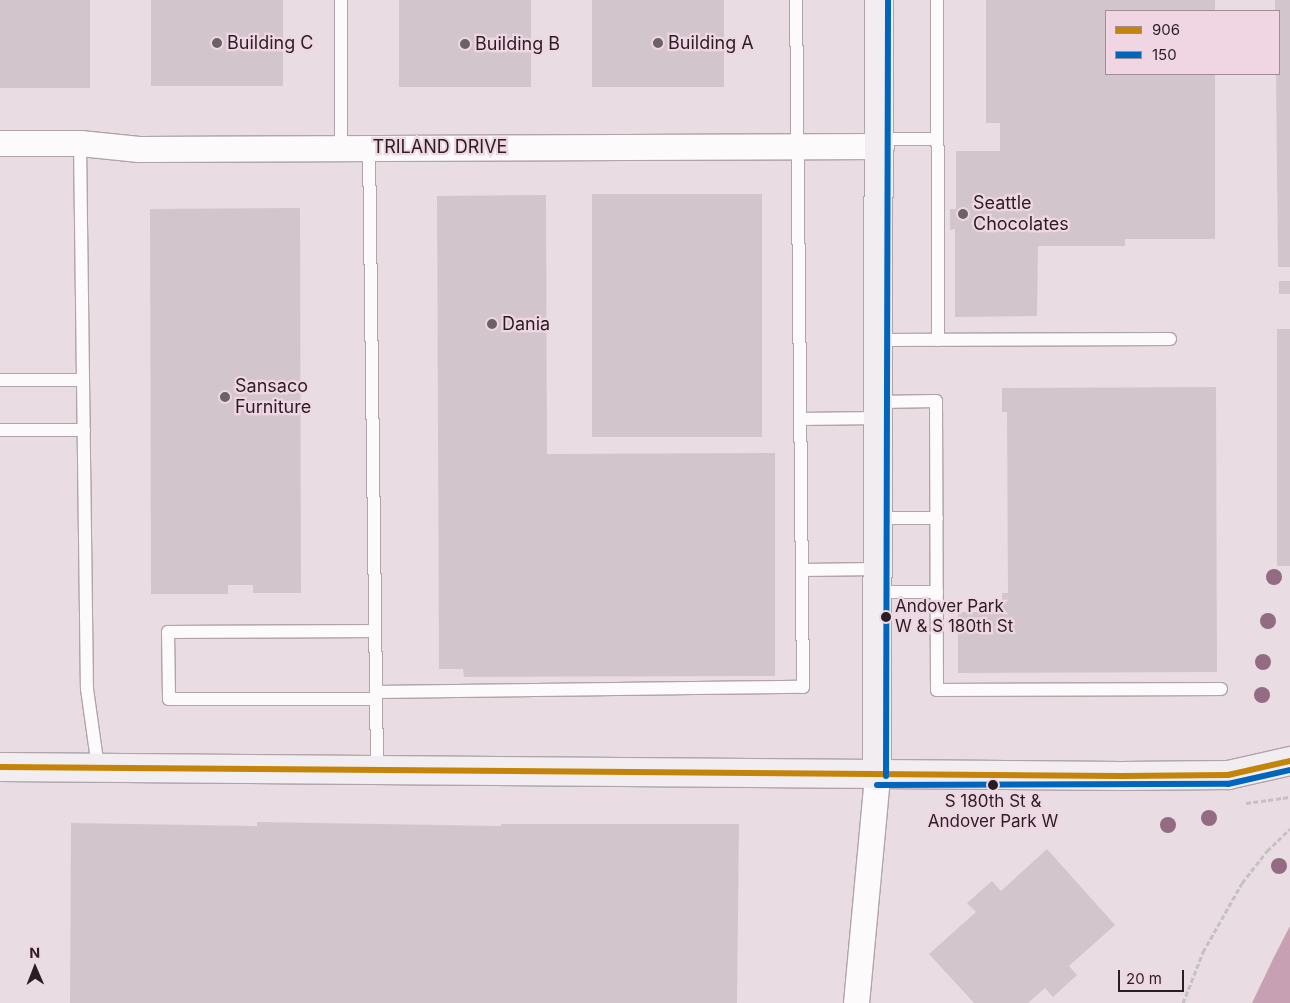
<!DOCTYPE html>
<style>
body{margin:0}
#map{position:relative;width:1290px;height:1003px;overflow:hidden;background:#eadce3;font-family:Inter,sans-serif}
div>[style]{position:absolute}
.water>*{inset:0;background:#c7a0b4}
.building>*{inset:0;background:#d2c6cc;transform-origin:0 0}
.path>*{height:3px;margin-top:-1.5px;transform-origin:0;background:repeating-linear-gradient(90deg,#c5c0c2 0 5px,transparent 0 7.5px)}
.roads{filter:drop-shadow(1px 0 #b0a4aa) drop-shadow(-1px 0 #b0a4aa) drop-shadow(0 1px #b0a4aa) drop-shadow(0 -1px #b0a4aa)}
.lane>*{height:12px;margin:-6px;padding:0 6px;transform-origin:6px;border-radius:6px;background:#fcfafb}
.street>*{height:25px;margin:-12.5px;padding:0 12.5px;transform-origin:12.5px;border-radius:12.5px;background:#fcfafb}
.secondary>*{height:28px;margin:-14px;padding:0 14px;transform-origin:14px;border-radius:14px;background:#f2edf0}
.bus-1>*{height:6px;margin:-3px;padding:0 3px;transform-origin:3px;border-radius:3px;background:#c38409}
.bus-2>*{height:6px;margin:-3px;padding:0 3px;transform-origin:3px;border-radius:3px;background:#0065bd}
.trees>*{width:16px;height:16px;margin:-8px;border-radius:50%;background:#936b83}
.dots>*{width:14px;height:14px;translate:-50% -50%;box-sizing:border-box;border:2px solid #f0d6e3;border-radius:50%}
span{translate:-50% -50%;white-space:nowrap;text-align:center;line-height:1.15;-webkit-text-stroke:4.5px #f0d6e3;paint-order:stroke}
.bus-label{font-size:17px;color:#281f23}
.left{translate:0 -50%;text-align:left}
.poi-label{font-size:18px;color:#281f23}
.street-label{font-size:18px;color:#281f23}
.legend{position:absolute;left:1105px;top:10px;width:175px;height:65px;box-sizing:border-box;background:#f0d6e3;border:1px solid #a08d96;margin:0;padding:6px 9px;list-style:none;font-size:15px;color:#281f23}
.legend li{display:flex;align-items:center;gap:10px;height:25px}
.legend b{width:25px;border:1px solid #a08d96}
.north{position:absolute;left:10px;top:943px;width:50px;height:50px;-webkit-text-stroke:4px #f0d6e3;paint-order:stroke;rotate:359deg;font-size:14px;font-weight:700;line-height:20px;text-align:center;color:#281f23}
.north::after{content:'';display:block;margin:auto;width:18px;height:22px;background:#281f23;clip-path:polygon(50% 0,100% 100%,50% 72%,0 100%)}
.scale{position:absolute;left:1118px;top:970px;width:66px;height:22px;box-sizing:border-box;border:2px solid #281f23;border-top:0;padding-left:6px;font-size:15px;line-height:18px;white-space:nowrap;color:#281f23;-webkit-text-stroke:4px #f0d6e3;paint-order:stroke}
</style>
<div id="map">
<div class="water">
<i style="clip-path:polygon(1290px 926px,1290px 1003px,1252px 1003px,1274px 957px)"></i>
</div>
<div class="building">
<i style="left:0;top:0;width:90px;height:88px"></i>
<i style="left:151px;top:0;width:132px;height:86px"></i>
<i style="left:399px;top:0;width:132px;height:87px"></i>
<i style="left:592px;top:0;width:132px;height:87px"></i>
<i style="clip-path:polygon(986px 0,1215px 0,1215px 11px,1106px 11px,1106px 74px,1215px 74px,1215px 239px,1125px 239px,1125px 246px,1038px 246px,1037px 316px,955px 317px,955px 229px,950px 230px,950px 209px,956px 209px,956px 151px,1000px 151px,1000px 123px,986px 123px)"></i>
<i style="clip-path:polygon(1275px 0,1290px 0,1290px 267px,1278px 267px,1276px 74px,1279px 74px,1279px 11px,1275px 11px)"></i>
<i style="left:592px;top:194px;width:170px;height:243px"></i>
<i style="clip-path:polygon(546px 195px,547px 454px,775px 453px,775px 676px,464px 677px,463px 669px,439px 669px,437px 196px)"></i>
<i style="clip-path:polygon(300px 208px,301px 593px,253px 593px,253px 585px,228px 585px,228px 594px,151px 594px,150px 209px)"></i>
<i style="left:1279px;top:281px;width:11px;height:13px"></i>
<i style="left:1277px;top:329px;width:13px;height:237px"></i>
<i style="clip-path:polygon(1216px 387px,1217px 672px,958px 673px,958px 612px,1002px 612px,1002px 593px,1008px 593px,1007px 412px,1002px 412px,1002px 388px)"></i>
<i style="clip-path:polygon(257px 822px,501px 826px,501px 824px,739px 824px,737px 1003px,70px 1003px,71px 823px,257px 826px)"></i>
<i style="clip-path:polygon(1047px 849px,1115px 925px,1069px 966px,1077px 975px,1053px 997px,1045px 988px,1028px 1003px,974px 1003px,929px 954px,976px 912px,967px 903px,992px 881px,1001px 891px)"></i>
</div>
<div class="path">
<i style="left:1246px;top:803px;width:44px;rotate:-7.8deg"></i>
<i style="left:1183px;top:1003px;width:55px;rotate:-68.6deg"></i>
<i style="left:1203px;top:952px;width:79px;rotate:-60.5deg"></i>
<i style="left:1242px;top:883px;width:41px;rotate:-52deg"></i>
<i style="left:1267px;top:851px;width:32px;rotate:-44deg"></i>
</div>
<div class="roads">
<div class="lane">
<i style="left:341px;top:0;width:148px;rotate:90deg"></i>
<i style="left:937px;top:0;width:340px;rotate:89.8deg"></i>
<i style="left:881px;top:139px;width:56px"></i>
<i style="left:80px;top:143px;width:546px;rotate:89.27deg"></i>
<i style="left:87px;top:689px;width:79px;rotate:82deg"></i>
<i style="left:369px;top:147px;width:623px;rotate:89.26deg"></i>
<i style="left:880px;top:340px;width:290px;rotate:-0.2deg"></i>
<i style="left:0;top:380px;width:83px"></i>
<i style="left:879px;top:402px;width:57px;rotate:-1deg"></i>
<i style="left:936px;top:401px;width:289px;rotate:89.8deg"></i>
<i style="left:937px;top:690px;width:284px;rotate:-0.2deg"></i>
<i style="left:800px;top:419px;width:79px;rotate:-0.7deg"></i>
<i style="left:0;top:430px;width:84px"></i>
<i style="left:879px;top:518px;width:58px"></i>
<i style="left:802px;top:570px;width:76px;rotate:-0.8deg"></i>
<i style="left:878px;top:592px;width:59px"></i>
<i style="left:375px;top:631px;width:207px;rotate:179.7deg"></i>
<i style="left:168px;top:632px;width:67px;rotate:89.1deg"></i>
<i style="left:169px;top:699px;width:207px"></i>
<i style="left:376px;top:692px;width:427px;rotate:-0.7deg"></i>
<i style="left:803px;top:687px;width:687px;rotate:-90.58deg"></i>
</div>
<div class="street">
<i style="left:0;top:143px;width:80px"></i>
<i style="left:80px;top:143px;width:59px;rotate:5.8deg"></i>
<i style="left:139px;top:149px;width:742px;rotate:-0.23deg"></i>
<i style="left:856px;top:1003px;width:228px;rotate:-84.7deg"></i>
</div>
<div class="secondary">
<i style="left:0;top:767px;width:1121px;rotate:0.46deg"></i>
<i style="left:1121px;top:776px;width:107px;rotate:-0.5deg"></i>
<i style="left:1228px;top:775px;width:64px;rotate:-12.7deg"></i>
<i style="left:877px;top:776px;width:776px;rotate:-89.85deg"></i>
</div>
</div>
<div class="bus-1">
<i style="left:0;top:767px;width:1121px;rotate:0.46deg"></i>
<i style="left:1121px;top:776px;width:107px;rotate:-0.5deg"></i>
<i style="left:1228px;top:775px;width:64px;rotate:-12.7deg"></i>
</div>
<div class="bus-2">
<i style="left:886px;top:776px;width:776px;rotate:-89.85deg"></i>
<i style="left:877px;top:785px;width:351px;rotate:-0.2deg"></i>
<i style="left:1228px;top:784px;width:64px;rotate:-12.7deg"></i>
</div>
<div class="trees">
<i style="left:1274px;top:577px"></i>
<i style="left:1268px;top:621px"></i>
<i style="left:1263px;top:662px"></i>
<i style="left:1262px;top:695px"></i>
<i style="left:1209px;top:818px"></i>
<i style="left:1168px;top:825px"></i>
<i style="left:1279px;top:866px"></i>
</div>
<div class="dots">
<i style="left:217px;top:43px;background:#6c6166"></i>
<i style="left:658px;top:43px;background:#6c6166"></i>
<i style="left:465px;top:44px;background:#6c6166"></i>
<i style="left:963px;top:214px;background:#6c6166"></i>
<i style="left:492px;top:324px;background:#6c6166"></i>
<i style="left:225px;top:397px;background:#6c6166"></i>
<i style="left:886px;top:617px;background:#281f23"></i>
<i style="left:993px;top:785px;background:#281f23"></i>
</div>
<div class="bus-label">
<span class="left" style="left:895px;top:617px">Andover Park<br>W &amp; S 180th St</span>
<span style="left:993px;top:812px">S 180th St &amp;<br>Andover Park W</span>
</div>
<div class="poi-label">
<span class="left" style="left:227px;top:43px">Building C</span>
<span class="left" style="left:668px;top:43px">Building A</span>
<span class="left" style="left:475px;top:44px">Building B</span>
<span class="left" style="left:973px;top:214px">Seattle<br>Chocolates</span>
<span class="left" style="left:502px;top:324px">Dania</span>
<span class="left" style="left:235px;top:397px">Sansaco<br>Furniture</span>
</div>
<div class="street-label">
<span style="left:440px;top:147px">TRILAND DRIVE</span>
</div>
<ul class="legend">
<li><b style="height:6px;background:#c38409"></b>906</li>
<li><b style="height:6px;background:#0065bd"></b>150</li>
</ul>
<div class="north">N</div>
<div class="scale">20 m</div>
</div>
